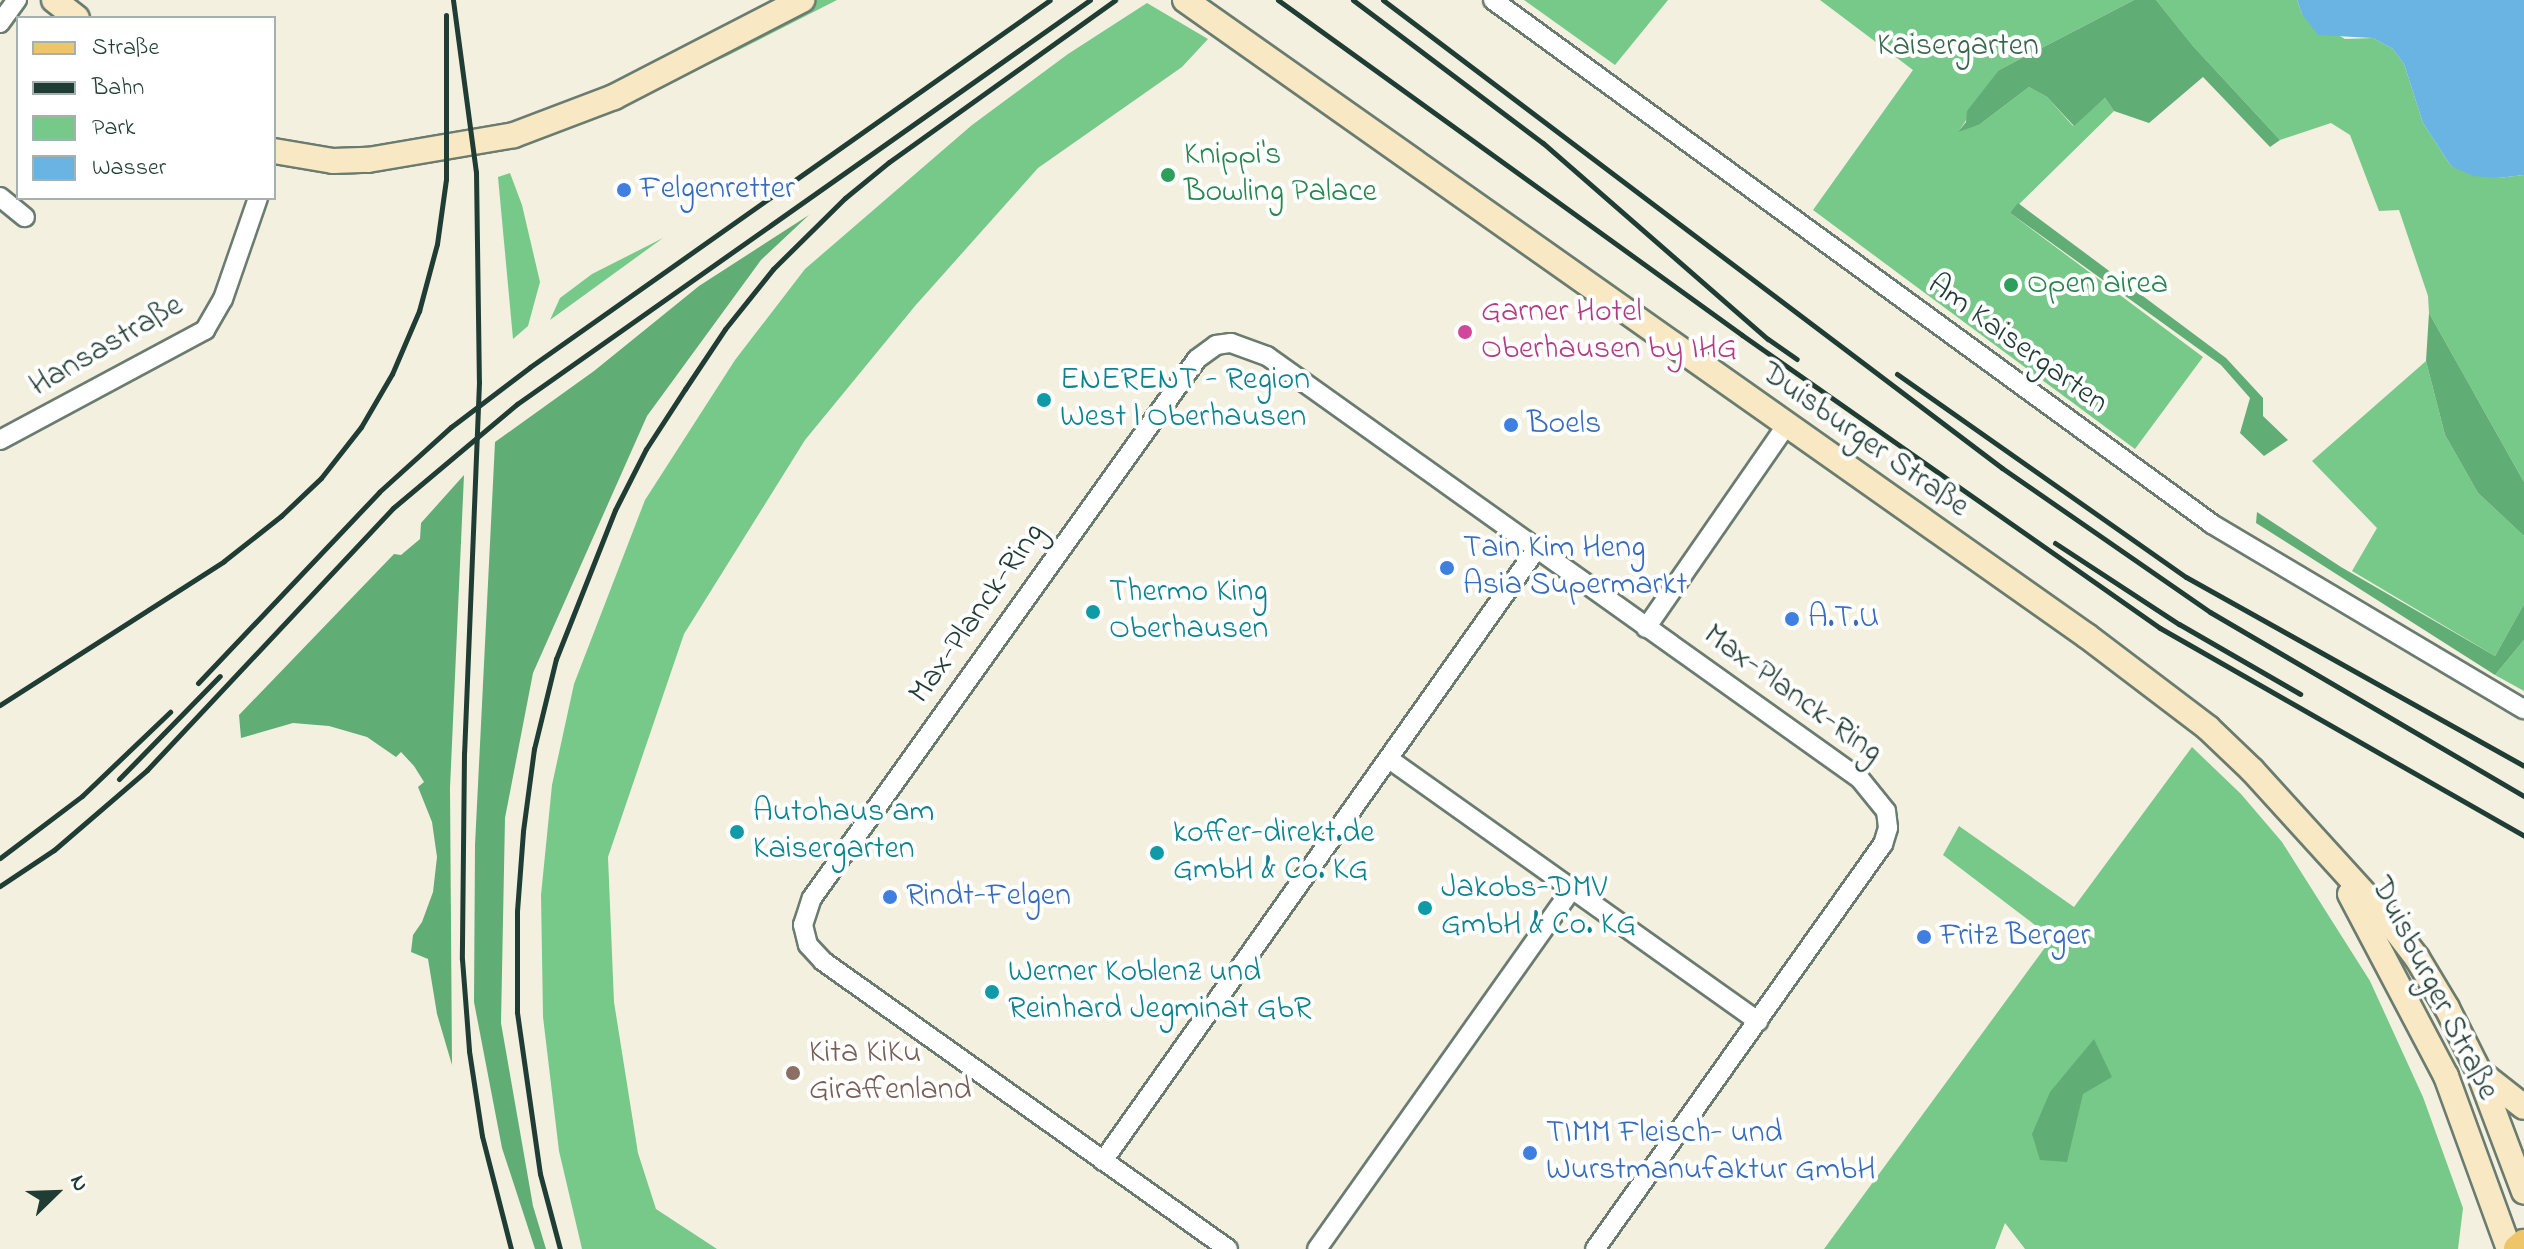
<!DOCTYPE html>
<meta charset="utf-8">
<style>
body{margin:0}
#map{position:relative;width:2524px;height:1249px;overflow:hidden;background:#f4f0df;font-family:"Indie Flower",sans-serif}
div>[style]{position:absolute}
.green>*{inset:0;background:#77c98a}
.forest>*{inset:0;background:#61ad76}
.water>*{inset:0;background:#69b4e2}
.roads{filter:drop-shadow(2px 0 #6a7c70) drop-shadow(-2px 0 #6a7c70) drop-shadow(0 2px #6a7c70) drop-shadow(0 -2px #6a7c70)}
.street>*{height:18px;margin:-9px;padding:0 9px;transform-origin:9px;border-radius:9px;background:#fff}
.secondary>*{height:24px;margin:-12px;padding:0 12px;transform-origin:12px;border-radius:12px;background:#f8e8c3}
.primary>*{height:28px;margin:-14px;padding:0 14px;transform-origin:14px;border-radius:14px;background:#eec569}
.rail>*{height:5px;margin:-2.5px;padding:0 2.5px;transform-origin:2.5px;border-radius:2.5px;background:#1f3d34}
.dots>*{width:22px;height:22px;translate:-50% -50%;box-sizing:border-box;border:4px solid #fff;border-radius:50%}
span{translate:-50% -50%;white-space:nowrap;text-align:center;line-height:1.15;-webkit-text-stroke:8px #fff;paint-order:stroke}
.park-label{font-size:32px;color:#39674e}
.leisure-label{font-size:32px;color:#27864d}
.left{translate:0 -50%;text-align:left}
.shop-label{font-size:32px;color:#366cbe}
.hotel-label{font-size:32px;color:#b23c85}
.street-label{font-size:32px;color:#1f3d34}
.culture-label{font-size:32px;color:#0d838f}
.education-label{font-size:32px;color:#785e54}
.legend{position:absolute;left:16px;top:16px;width:260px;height:184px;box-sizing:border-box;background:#fff;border:2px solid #a5b1ae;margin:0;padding:10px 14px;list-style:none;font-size:24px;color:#1f3d34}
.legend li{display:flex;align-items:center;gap:16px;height:40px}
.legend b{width:40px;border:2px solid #a5b1ae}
.north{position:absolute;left:16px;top:1153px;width:80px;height:80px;-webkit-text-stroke:6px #fff;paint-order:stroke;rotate:67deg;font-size:22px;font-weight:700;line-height:32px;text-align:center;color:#1f3d34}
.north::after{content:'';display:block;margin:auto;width:28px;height:36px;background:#1f3d34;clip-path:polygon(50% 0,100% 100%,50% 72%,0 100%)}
</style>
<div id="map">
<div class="green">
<i style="clip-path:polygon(809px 0,837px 0,727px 56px,551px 136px,547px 127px)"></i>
<i style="clip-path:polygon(1524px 0,1668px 0,1615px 65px)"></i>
<i style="clip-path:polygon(1820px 0,2134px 0,1999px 70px,1959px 131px,1979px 125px,2029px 87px,2047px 97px,2073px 126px,2105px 98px,2114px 111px,2010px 213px,2203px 357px,2135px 449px,1813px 210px,1913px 70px)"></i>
<i style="clip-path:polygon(2156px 0,2297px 0,2302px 14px,2345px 39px,2373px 38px,2393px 49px,2404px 64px,2423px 123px,2451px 166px,2498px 178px,2524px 175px,2524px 482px,2429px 313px,2428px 296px,2399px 210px,2379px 211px,2350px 135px,2331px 123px,2280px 140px,2193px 46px)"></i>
<i style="clip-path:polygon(1147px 3px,1208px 39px,1182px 67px,1038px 168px,915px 306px,805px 440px,684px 634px,608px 857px,614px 1002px,638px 1153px,656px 1209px,717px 1249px,582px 1249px,559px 1151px,543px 1017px,541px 895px,552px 785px,574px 684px,645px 500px,735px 360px,805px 269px,972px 125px,1068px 54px)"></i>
<i style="clip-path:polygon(510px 173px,522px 205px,540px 282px,528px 326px,513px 339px,498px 177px)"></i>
<i style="clip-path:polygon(663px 238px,550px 320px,560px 298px,592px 274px)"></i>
<i style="clip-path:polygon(2426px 361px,2445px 435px,2478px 493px,2524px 536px,2524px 604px,2495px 656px,2352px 571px,2377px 528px,2312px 461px)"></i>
<i style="clip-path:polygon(2524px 640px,2524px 691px,2495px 675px)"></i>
<i style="clip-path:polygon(2192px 747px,2241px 794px,2282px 842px,2370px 981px,2423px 1097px,2463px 1208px,2458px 1249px,2025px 1249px,2005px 1223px,1995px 1249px,1824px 1249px,2052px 938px,1943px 855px,1959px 826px,2074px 907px)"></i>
</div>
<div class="forest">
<i style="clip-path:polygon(2134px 0,2156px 0,2193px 46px,2280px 140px,2270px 147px,2203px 77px,2149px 123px,2114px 111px,2105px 98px,2074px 126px,2047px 97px,2029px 87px,1979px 125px,1958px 132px,1966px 122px,1967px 111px,1999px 70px)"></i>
<i style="clip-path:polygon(2018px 203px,2226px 358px,2263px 398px,2263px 416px,2288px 440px,2264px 456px,2240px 433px,2250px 398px,2221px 365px,2010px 213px)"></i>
<i style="clip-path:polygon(809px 215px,761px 260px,647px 416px,533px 673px,505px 818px,501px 1023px,533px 1206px,546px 1249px,535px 1249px,502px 1148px,474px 1002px,475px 845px,495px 442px,594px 371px,699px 286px)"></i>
<i style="clip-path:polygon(2429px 313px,2524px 482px,2524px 536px,2478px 493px,2445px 435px,2426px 361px)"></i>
<i style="clip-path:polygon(464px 475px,450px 788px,452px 1065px,437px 1014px,428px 959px,411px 952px,413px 935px,422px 922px,433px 892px,437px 857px,432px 822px,418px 787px,424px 782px,414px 766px,401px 752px,396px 757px,367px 737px,329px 726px,293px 723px,241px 738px,239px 715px,394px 554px,401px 555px,420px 539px,421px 523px)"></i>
<i style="clip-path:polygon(2257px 512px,2341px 567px,2495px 656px,2524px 604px,2524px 640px,2495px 675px,2256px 523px)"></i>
<i style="clip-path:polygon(2094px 1039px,2112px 1077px,2083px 1094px,2067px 1162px,2040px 1160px,2032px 1134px,2050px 1092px)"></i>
</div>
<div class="water">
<i style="clip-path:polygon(2297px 0,2524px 0,2524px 175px,2498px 178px,2473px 176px,2451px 166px,2423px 123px,2404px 64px,2393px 49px,2373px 38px,2318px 35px,2302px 14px)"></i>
</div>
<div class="roads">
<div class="street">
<i style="left:1493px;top:0;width:890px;rotate:36.08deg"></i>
<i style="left:2212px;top:524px;width:363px;rotate:30.7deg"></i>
<i style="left:0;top:23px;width:29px;rotate:-54deg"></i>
<i style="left:0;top:197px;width:32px;rotate:39deg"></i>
<i style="left:0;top:440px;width:233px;rotate:-28.2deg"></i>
<i style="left:205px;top:330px;width:36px;rotate:-60deg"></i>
<i style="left:223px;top:299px;width:107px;rotate:-70.9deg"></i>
<i style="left:1646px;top:628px;width:246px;rotate:-55.3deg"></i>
<i style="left:1389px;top:759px;width:453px;rotate:35.4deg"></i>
<i style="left:1103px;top:1161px;width:749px;rotate:-54.68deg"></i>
<i style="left:1228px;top:1249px;width:497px;rotate:-144.6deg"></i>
<i style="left:823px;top:961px;width:22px;rotate:-133deg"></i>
<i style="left:808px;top:945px;width:21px;rotate:-104deg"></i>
<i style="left:803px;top:925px;width:28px;rotate:-72deg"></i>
<i style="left:812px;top:898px;width:662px;rotate:-54.46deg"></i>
<i style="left:1197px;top:359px;width:24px;rotate:-36deg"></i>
<i style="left:1216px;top:345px;width:15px;rotate:-8deg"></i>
<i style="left:1231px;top:343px;width:38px;rotate:20deg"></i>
<i style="left:1267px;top:356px;width:728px;rotate:35.5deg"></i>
<i style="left:1860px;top:779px;width:41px;rotate:50.9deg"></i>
<i style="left:1886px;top:811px;width:17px;rotate:83deg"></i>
<i style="left:1888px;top:828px;width:17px;rotate:107deg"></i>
<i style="left:1883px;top:844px;width:497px;rotate:125.4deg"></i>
<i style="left:1317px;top:1249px;width:441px;rotate:-54.7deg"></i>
</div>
<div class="secondary">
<i style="left:54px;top:0;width:29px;rotate:38deg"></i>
<i style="left:1185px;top:0;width:1104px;rotate:35.19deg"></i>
<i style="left:2087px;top:636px;width:152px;rotate:37.2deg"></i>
<i style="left:2208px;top:728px;width:61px;rotate:43.7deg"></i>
<i style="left:2252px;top:770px;width:196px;rotate:47.7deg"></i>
<i style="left:2384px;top:915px;width:54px;rotate:52.5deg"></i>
<i style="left:2417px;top:958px;width:58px;rotate:59deg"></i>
<i style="left:2447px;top:1008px;width:69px;rotate:63.4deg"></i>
<i style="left:2478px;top:1070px;width:130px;rotate:69.3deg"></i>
<i style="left:274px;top:151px;width:60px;rotate:9.6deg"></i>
<i style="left:333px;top:161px;width:35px;rotate:-2deg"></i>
<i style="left:368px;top:160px;width:148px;rotate:-9.7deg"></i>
<i style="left:514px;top:135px;width:107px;rotate:-20.8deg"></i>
<i style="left:614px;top:97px;width:212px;rotate:-27.3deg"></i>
<i style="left:2350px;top:894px;width:206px;rotate:62.2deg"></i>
<i style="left:2446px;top:1076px;width:184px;rotate:70deg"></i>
<i style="left:2482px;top:1074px;width:53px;rotate:38.2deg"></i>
</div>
<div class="primary">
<i style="left:2518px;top:1249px;width:8px;rotate:-40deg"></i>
</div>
</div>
<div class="rail">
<i style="left:453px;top:0;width:174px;rotate:82.4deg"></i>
<i style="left:476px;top:172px;width:210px;rotate:89.2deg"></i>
<i style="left:479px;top:382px;width:371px;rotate:92.3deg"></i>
<i style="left:464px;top:753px;width:206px;rotate:90.6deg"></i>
<i style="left:462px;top:959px;width:92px;rotate:85.6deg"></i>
<i style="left:469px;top:1051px;width:86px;rotate:81.3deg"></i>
<i style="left:482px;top:1136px;width:117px;rotate:75.6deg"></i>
<i style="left:1278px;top:0;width:572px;rotate:35.83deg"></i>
<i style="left:1742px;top:335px;width:510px;rotate:35.03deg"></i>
<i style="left:2160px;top:628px;width:419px;rotate:29.7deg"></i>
<i style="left:1353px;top:0;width:238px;rotate:37deg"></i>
<i style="left:1543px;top:143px;width:298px;rotate:41.1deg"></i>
<i style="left:1768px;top:339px;width:35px;rotate:35deg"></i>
<i style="left:1383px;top:0;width:776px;rotate:37.09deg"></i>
<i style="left:2002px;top:468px;width:253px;rotate:34.7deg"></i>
<i style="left:2210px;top:612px;width:364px;rotate:30.4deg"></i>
<i style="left:1897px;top:374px;width:353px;rotate:35.1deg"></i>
<i style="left:2186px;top:577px;width:387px;rotate:29.2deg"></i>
<i style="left:2055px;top:543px;width:148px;rotate:33.2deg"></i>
<i style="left:2179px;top:624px;width:140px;rotate:30deg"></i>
<i style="left:198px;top:683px;width:263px;rotate:-46.5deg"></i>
<i style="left:379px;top:492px;width:97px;rotate:-42.1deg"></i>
<i style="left:451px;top:427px;width:99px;rotate:-37.2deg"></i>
<i style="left:530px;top:367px;width:636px;rotate:-35.21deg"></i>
<i style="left:0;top:705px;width:266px;rotate:-32.7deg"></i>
<i style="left:224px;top:561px;width:73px;rotate:-38.3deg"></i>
<i style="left:281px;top:516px;width:55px;rotate:-43.5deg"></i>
<i style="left:321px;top:478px;width:65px;rotate:-51.9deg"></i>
<i style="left:361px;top:427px;width:61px;rotate:-59.7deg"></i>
<i style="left:392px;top:374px;width:69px;rotate:-66.8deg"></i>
<i style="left:419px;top:311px;width:69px;rotate:-75deg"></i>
<i style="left:437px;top:244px;width:66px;rotate:-82.1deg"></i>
<i style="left:446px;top:179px;width:164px;rotate:-90deg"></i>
<i style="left:119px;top:779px;width:144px;rotate:-45.6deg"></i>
<i style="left:0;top:858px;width:103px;rotate:-37.1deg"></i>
<i style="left:82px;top:796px;width:122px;rotate:-43.7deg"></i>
<i style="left:0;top:886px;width:65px;rotate:-33.7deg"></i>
<i style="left:54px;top:850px;width:123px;rotate:-40.7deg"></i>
<i style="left:147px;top:770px;width:359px;rotate:-46.8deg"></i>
<i style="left:393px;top:508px;width:162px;rotate:-40deg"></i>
<i style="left:517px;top:404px;width:701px;rotate:-35.19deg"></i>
<i style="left:560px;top:1249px;width:78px;rotate:-104.9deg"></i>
<i style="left:540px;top:1174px;width:164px;rotate:-98.1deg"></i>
<i style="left:517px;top:1012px;width:101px;rotate:-90deg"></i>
<i style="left:517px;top:911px;width:80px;rotate:-85.7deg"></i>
<i style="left:523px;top:831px;width:83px;rotate:-82.4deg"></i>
<i style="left:534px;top:749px;width:93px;rotate:-76.3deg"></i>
<i style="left:556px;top:659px;width:160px;rotate:-68.4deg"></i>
<i style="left:615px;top:510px;width:68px;rotate:-63.1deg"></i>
<i style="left:646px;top:449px;width:72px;rotate:-57deg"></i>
<i style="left:685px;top:389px;width:72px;rotate:-56.3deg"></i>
<i style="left:725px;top:329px;width:77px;rotate:-51.3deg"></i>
<i style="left:773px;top:269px;width:101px;rotate:-44.6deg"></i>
<i style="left:845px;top:198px;width:57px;rotate:-39.3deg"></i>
<i style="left:889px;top:162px;width:278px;rotate:-35.6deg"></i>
</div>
<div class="dots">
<i style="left:1168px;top:175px;background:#2e9e5b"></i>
<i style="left:624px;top:190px;background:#3f7fe0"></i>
<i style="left:2011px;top:285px;background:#2e9e5b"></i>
<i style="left:1465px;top:332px;background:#d1479c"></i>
<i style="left:1044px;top:400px;background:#0f9aa8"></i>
<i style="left:1511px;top:425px;background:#3f7fe0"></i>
<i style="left:1447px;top:568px;background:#3f7fe0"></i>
<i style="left:1093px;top:612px;background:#0f9aa8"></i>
<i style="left:1792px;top:619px;background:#3f7fe0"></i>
<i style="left:737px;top:832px;background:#0f9aa8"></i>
<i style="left:1157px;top:853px;background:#0f9aa8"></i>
<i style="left:890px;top:897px;background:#3f7fe0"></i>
<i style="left:1425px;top:908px;background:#0f9aa8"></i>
<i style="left:1924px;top:937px;background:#3f7fe0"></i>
<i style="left:992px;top:992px;background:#0f9aa8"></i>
<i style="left:793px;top:1073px;background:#8d6e63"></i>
<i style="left:1530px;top:1153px;background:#3f7fe0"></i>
</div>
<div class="park-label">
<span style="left:1958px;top:47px">Kaisergarten</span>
</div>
<div class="leisure-label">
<span class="left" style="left:1184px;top:175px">Knippi's<br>Bowling Palace</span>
<span class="left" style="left:2027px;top:285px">Open airea</span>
</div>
<div class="shop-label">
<span class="left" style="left:640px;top:190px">Felgenretter</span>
<span class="left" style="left:1527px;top:425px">Boels</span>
<span class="left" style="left:1463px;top:568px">Tain Kim Heng<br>Asia Supermarkt</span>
<span class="left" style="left:1808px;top:619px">A.T.U</span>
<span class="left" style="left:906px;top:897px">Rindt-Felgen</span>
<span class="left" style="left:1940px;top:937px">Fritz Berger</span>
<span class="left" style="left:1546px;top:1153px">TIMM Fleisch- und<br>Wurstmanufaktur GmbH</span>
</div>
<div class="hotel-label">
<span class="left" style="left:1481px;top:332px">Garner Hotel<br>Oberhausen by IHG</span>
</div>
<div class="street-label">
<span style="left:2017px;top:345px;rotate:36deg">Am Kaisergarten</span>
<span style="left:107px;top:347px;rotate:-30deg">Hansastraße</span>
<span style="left:1864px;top:441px;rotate:35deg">Duisburger Straße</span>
<span style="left:978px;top:614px;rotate:-55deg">Max-Planck-Ring</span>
<span style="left:1792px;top:695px;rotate:36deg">Max-Planck-Ring</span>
<span style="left:2433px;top:989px;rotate:63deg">Duisburger Straße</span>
</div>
<div class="culture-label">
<span class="left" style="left:1060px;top:400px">ENERENT - Region<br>West | Oberhausen</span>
<span class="left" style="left:1109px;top:612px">Thermo King<br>Oberhausen</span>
<span class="left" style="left:753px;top:832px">Autohaus am<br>Kaisergarten</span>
<span class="left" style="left:1173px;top:853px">koffer-direkt.de<br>GmbH &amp; Co. KG</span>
<span class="left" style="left:1441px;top:908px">Jakobs-DMV<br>GmbH &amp; Co. KG</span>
<span class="left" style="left:1008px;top:992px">Werner Koblenz und<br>Reinhard Jegminat GbR</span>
</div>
<div class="education-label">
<span class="left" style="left:809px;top:1073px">Kita KiKu<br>Giraffenland</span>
</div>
<ul class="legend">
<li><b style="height:10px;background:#eec569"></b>Straße</li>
<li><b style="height:10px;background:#1f3d34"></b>Bahn</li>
<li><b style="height:22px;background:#77c98a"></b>Park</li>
<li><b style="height:22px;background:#69b4e2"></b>Wasser</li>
</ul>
<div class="north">N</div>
</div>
